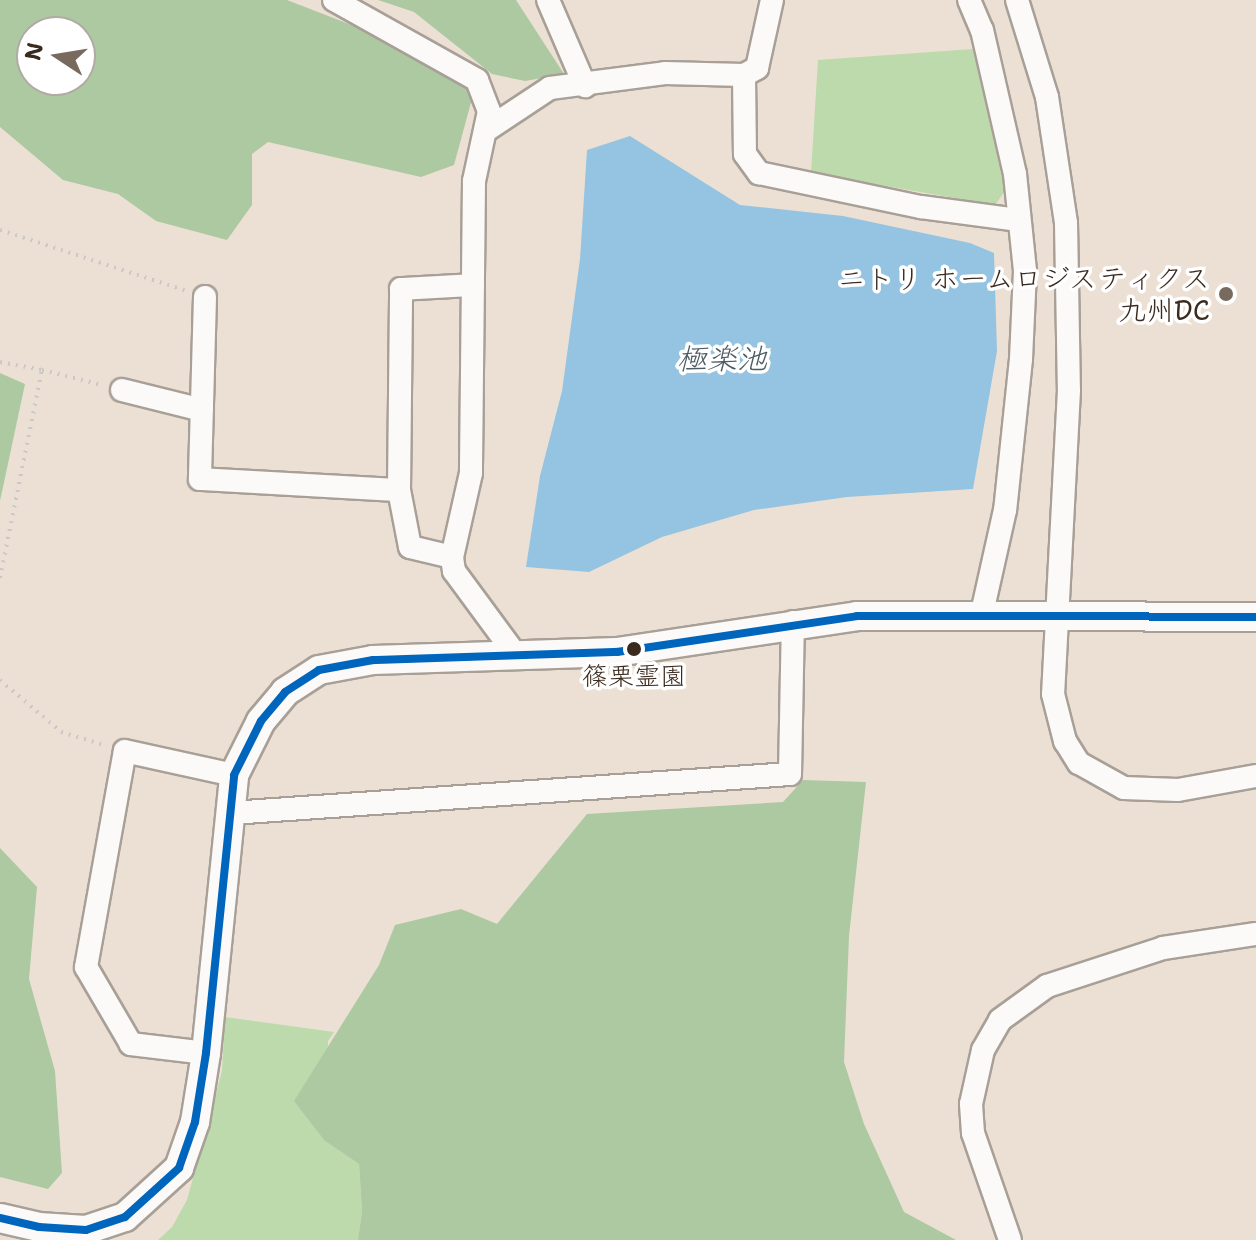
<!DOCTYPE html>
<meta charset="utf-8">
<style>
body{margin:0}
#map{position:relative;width:1256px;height:1240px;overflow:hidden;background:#ece0d4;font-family:"Shantell Sans","Klee One",sans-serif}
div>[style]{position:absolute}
.green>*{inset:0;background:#bcdaac}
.forest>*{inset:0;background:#acc9a1}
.water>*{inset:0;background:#94c4e1}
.path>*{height:4px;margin-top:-2px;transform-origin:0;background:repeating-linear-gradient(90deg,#ccc8c5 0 2px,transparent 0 8px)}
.roads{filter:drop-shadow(2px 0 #a8a097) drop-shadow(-2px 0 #a8a097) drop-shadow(0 2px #a8a097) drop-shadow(0 -2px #a8a097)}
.minor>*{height:22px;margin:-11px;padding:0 11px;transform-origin:11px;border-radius:11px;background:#fcfaf9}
.major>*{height:28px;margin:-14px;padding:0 14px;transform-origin:14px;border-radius:14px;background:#fcfaf9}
.bus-1>*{height:8px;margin:-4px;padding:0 4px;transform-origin:4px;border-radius:4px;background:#0065bd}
.dots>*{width:22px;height:22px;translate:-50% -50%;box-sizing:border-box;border:4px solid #fff;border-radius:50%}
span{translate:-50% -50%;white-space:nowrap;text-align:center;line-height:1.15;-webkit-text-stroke:7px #fff;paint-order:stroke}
.bus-label{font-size:26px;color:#3b2a1e}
.poi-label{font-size:28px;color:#3b2a1e}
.right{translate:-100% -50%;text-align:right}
.water-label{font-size:30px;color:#4d5c64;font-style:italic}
.north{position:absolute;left:16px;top:16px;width:80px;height:80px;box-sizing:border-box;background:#fff;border:2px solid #b1aaa5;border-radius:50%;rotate:282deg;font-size:22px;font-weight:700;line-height:32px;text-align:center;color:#3b2a1e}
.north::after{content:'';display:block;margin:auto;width:28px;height:36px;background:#796a5e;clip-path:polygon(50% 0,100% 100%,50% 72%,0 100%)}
</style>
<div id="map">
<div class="green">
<i style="clip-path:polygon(973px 49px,1005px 191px,995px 205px,811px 173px,818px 60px)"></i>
<i style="clip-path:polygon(225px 1017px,334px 1032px,328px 1041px,325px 1141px,359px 1164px,362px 1211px,358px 1240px,158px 1240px,172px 1227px,187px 1200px,222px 1071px)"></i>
</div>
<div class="forest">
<i style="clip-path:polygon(evenodd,0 0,287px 0,465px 69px,476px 84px,454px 165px,421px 177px,268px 142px,252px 154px,252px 205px,227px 240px,156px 221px,118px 194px,63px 180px,0 127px,0 0,32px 32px,80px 32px,80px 80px,32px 80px,32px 32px)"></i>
<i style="clip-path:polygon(378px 0,516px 0,564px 74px,525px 81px,492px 74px,414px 12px)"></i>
<i style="clip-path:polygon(0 373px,25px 384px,0 501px)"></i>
<i style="clip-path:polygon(803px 780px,866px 782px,849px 936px,844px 1062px,864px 1124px,904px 1212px,956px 1240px,358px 1240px,362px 1211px,359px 1164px,325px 1141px,294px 1101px,379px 965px,395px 925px,461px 909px,497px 924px,587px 814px,783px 802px)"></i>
<i style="clip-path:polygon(0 848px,37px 887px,29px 979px,55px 1071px,62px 1173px,48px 1189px,0 1177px)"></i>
</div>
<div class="water">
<i style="clip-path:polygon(630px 136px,740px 205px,843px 216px,970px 243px,994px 253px,997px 351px,973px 489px,847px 497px,754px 510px,662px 537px,589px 572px,526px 567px,540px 476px,562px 391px,580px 259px,587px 150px)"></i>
</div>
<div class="path">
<i style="left:0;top:230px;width:197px;rotate:18.1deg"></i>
<i style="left:0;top:362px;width:43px;rotate:10.8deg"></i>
<i style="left:0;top:578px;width:212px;rotate:-78.6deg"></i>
<i style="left:42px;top:370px;width:62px;rotate:14deg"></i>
<i style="left:0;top:680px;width:80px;rotate:40.4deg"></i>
<i style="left:61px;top:732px;width:48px;rotate:16.9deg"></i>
</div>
<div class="roads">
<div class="minor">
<i style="left:334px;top:0;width:164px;rotate:29.2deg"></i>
<i style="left:477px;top:80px;width:33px;rotate:69deg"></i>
<i style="left:489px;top:111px;width:72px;rotate:102.1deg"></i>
<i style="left:474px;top:181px;width:292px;rotate:90.6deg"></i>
<i style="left:471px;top:473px;width:86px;rotate:102.7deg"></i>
<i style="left:452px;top:557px;width:14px;rotate:82deg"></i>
<i style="left:454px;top:571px;width:104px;rotate:53.6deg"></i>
<i style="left:548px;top:0;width:94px;rotate:66.7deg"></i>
<i style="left:969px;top:0;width:33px;rotate:67deg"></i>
<i style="left:982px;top:30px;width:148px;rotate:77.1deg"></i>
<i style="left:1015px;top:174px;width:98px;rotate:84.1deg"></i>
<i style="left:1025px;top:271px;width:88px;rotate:92.6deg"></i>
<i style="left:1021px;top:359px;width:152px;rotate:96deg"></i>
<i style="left:1005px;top:510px;width:106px;rotate:102.6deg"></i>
<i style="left:1017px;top:0;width:102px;rotate:72.8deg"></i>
<i style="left:1047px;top:97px;width:127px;rotate:81.4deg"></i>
<i style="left:1066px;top:223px;width:167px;rotate:89deg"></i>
<i style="left:1069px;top:390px;width:304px;rotate:93deg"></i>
<i style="left:1053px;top:694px;width:49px;rotate:75.7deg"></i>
<i style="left:1065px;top:741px;width:26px;rotate:58deg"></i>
<i style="left:1079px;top:763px;width:51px;rotate:29.1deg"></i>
<i style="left:1124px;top:788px;width:54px;rotate:2.1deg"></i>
<i style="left:1178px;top:790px;width:79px;rotate:-10.2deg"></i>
<i style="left:744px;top:75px;width:15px;rotate:-28deg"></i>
<i style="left:757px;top:68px;width:70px;rotate:-77.6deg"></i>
<i style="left:488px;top:129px;width:74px;rotate:-33.5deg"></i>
<i style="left:550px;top:88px;width:116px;rotate:-7.4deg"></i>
<i style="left:665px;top:73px;width:79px;rotate:1.5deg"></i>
<i style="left:744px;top:75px;width:79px;rotate:89.3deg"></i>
<i style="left:745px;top:154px;width:24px;rotate:54deg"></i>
<i style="left:759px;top:173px;width:166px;rotate:11.9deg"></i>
<i style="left:921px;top:207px;width:99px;rotate:7.6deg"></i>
<i style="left:205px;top:297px;width:182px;rotate:91.6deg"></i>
<i style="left:200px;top:479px;width:199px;rotate:3.2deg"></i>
<i style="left:122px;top:390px;width:82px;rotate:14deg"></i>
<i style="left:452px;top:557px;width:43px;rotate:-166.6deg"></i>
<i style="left:410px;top:547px;width:58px;rotate:-100.9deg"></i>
<i style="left:399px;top:490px;width:201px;rotate:-89.4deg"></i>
<i style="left:401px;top:289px;width:72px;rotate:-3.2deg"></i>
<i style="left:231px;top:813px;width:560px;rotate:-3.99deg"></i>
<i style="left:790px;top:774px;width:152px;rotate:-88.9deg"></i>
<i style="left:206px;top:1053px;width:76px;rotate:-173.2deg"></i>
<i style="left:131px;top:1044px;width:89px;rotate:-120.3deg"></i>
<i style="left:86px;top:967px;width:219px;rotate:-79.8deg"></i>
<i style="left:125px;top:751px;width:112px;rotate:12.4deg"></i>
<i style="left:1010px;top:1240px;width:113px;rotate:-109.1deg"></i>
<i style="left:973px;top:1133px;width:29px;rotate:-94deg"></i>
<i style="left:971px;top:1104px;width:55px;rotate:-77.5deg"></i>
<i style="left:983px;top:1050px;width:34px;rotate:-60deg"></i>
<i style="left:1000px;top:1020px;width:58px;rotate:-35.9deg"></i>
<i style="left:1047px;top:986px;width:122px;rotate:-18.1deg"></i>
<i style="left:1163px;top:948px;width:94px;rotate:-8.6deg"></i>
</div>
<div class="major">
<i style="left:0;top:1218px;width:40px;rotate:13deg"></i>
<i style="left:39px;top:1227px;width:47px;rotate:3.7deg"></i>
<i style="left:86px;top:1230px;width:41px;rotate:-18.4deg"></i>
<i style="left:125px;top:1217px;width:73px;rotate:-42.2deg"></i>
<i style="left:179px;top:1168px;width:49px;rotate:-70.8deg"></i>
<i style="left:195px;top:1122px;width:70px;rotate:-80.9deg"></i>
<i style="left:206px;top:1053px;width:279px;rotate:-84.2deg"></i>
<i style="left:234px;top:775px;width:60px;rotate:-63.4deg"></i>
<i style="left:261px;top:721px;width:38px;rotate:-50deg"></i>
<i style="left:285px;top:692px;width:40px;rotate:-32.9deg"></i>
<i style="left:319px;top:670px;width:55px;rotate:-10.5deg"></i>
<i style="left:373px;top:660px;width:244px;rotate:-1.9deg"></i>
<i style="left:617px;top:652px;width:243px;rotate:-8.5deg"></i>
<i style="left:857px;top:616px;width:399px;rotate:0.1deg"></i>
</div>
</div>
<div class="bus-1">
<i style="left:0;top:1218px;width:40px;rotate:13deg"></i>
<i style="left:39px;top:1227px;width:47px;rotate:3.7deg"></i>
<i style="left:86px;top:1230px;width:41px;rotate:-18.4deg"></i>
<i style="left:125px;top:1217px;width:73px;rotate:-42.2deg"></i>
<i style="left:179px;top:1168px;width:49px;rotate:-70.8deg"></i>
<i style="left:195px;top:1122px;width:70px;rotate:-80.9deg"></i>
<i style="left:206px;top:1053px;width:279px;rotate:-84.2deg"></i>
<i style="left:234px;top:775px;width:60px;rotate:-63.4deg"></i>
<i style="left:261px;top:721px;width:38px;rotate:-50deg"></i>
<i style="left:285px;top:692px;width:40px;rotate:-32.9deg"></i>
<i style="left:319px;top:670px;width:55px;rotate:-10.5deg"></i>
<i style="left:373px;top:660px;width:244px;rotate:-1.9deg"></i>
<i style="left:617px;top:652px;width:243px;rotate:-8.5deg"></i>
<i style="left:857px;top:616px;width:399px;rotate:0.1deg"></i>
</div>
<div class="dots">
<i style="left:1226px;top:294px;background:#796a5e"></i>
<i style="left:634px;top:649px;background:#3b2a1e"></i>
</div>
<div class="bus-label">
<span style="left:634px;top:676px">篠栗霊園</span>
</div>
<div class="poi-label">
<span class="right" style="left:1210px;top:294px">ニトリ ホームロジスティクス<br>九州DC</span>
</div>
<div class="water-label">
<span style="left:722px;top:359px">極楽池</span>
</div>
<div class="north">N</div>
</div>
